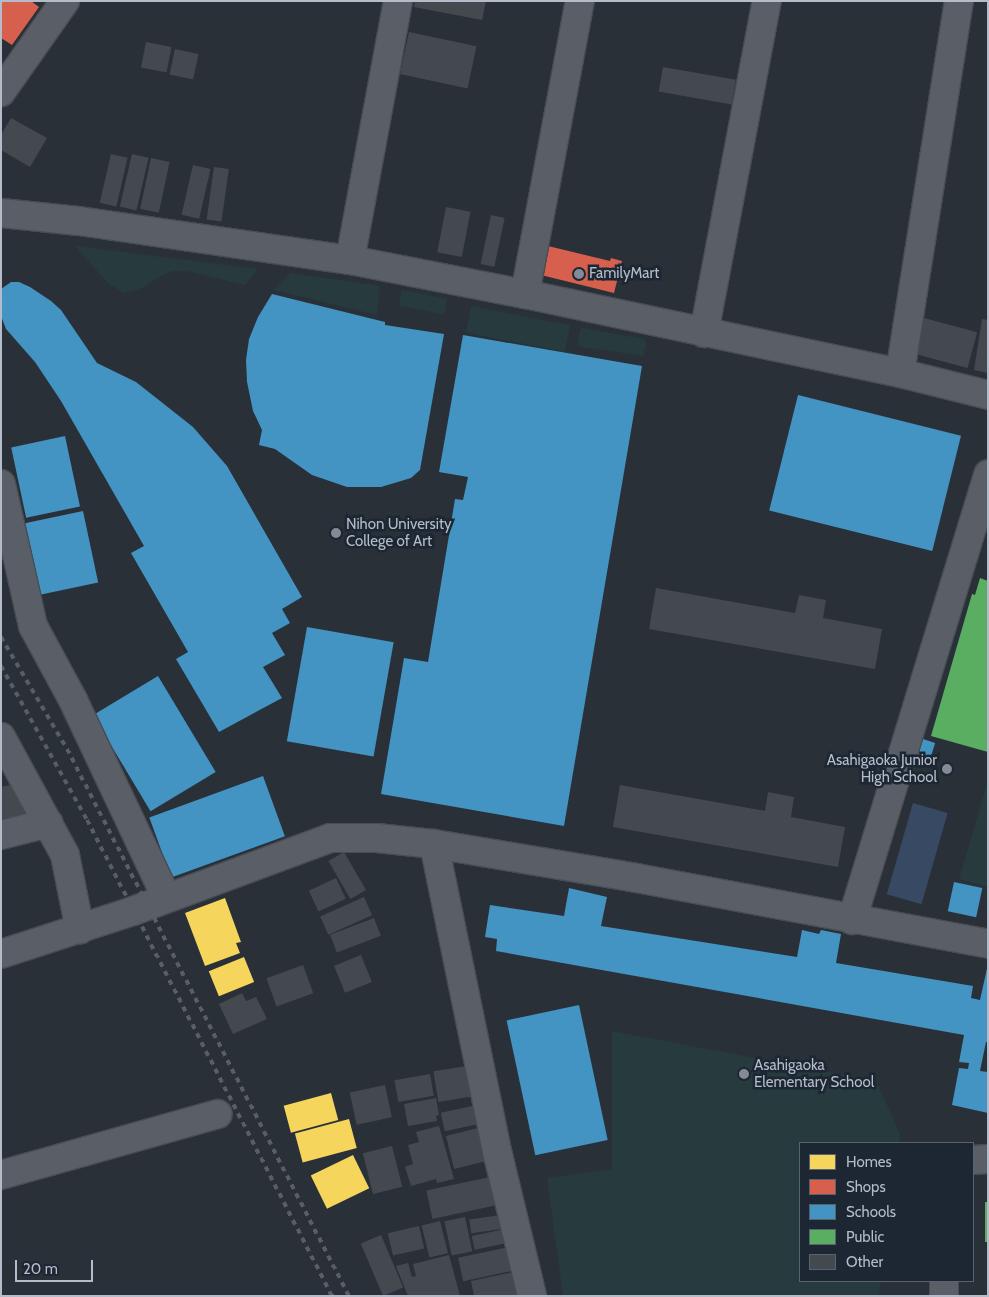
<!DOCTYPE html>
<style>
body{margin:0}
#map{position:relative;width:989px;height:1297px;overflow:hidden;background:#2a3038;font-family:Cabin,sans-serif}
div>[style]{position:absolute}
.green>*{inset:0;background:#273a3e;transform-origin:0 0}
.water>*{inset:0;background:#384963;transform-origin:0 0}
.homes>*{inset:0;background:#f6d55c;transform-origin:0 0}
.shops>*{inset:0;background:#d6604d}
.schools>*{inset:0;background:#4393c3;transform-origin:0 0}
.public>*{inset:0;background:#5aae61;transform-origin:0 0}
.building>*{inset:0;background:#444950;transform-origin:0 0}
.roads{filter:drop-shadow(1px 0 #484c53) drop-shadow(-1px 0 #484c53) drop-shadow(0 1px #484c53) drop-shadow(0 -1px #484c53)}
.minor>*{height:28px;margin:-14px;padding:0 14px;transform-origin:14px;border-radius:14px;background:#5a5e66}
.rail>*{height:4px;margin-top:-2px;transform-origin:0;background:repeating-linear-gradient(90deg,#595d64 0 5px,transparent 0 10px)}
.dots>*{width:14px;height:14px;translate:-50% -50%;box-sizing:border-box;border:2px solid #1d2633;border-radius:50%}
span{translate:-50% -50%;white-space:nowrap;text-align:center;line-height:1.15;-webkit-text-stroke:5px #1d2633;paint-order:stroke}
.poi-label{font-size:15px;color:#b4bcc9}
.left{translate:0 -50%;text-align:left}
.right{translate:-100% -50%;text-align:right}
.frame{position:absolute;inset:0;border:2px solid #b4bcc9;pointer-events:none}
.legend{position:absolute;left:799px;top:1142px;width:175px;height:140px;box-sizing:border-box;background:#1d2633;border:1px solid #59626f;margin:0;padding:6px 9px;list-style:none;font-size:15px;color:#b4bcc9}
.legend li{display:flex;align-items:center;gap:10px;height:25px}
.legend b{width:25px;border:1px solid #59626f}
.scale{position:absolute;left:15px;top:1260px;width:78px;height:22px;box-sizing:border-box;border:2px solid #b4bcc9;border-top:0;padding-left:6px;font-size:15px;line-height:18px;white-space:nowrap;color:#b4bcc9;-webkit-text-stroke:4px #1d2633;paint-order:stroke}
</style>
<div id="map">
<div class="green">
<i style="clip-path:polygon(75px 246px,258px 269px,245px 285px,187px 271px,173px 271px,161px 276px,142px 288px,124px 293px,108px 283px)"></i>
<i style="clip-path:polygon(291px 273px,380px 286px,377px 315px,274px 290px)"></i>
<i style="left:402px;top:290px;width:46px;height:16px;rotate:11deg"></i>
<i style="left:471px;top:306px;width:101px;height:27px;rotate:11deg"></i>
<i style="clip-path:polygon(583px 328px,644px 339px,646px 343px,643px 356px,577px 346px,580px 330px)"></i>
<i style="clip-path:polygon(988px 780px,988px 887px,959px 879px)"></i>
<i style="clip-path:polygon(612px 1031px,876px 1081px,900px 1134px,899px 1143px,800px 1143px,800px 1281px,881px 1281px,879px 1296px,563px 1295px,547px 1178px,612px 1169px)"></i>
</div>
<div class="water">
<i style="left:913px;top:803px;width:36px;height:95px;rotate:16deg"></i>
</div>
<div class="homes">
<i style="clip-path:polygon(225px 898px,241px 942px,236px 943px,240px 953px,205px 966px,185px 913px)"></i>
<i style="left:244px;top:957px;width:27px;height:38px;rotate:68deg"></i>
<i style="left:331px;top:1093px;width:28px;height:49px;rotate:75deg"></i>
<i style="left:349px;top:1119px;width:30px;height:56px;rotate:75deg"></i>
<i style="left:353px;top:1155px;width:37px;height:47px;rotate:64deg"></i>
</div>
<div class="shops">
<i style="clip-path:polygon(1px 1px,31px 1px,39px 7px,12px 45px,1px 38px)"></i>
<i style="clip-path:polygon(548px 246px,610px 261px,611px 258px,622px 261px,614px 293px,541px 275px)"></i>
</div>
<div class="schools">
<i style="clip-path:polygon(11px 282px,19px 282px,30px 287px,51px 301px,61px 310px,97px 363px,136px 382px,193px 427px,227px 466px,302px 597px,282px 609px,290px 623px,272px 633px,285px 655px,263px 667px,282px 698px,219px 732px,176px 659px,188px 652px,131px 553px,144px 546px,61px 401px,35px 362px,6px 329px,1px 316px,1px 289px)"></i>
<i style="clip-path:polygon(272px 294px,385px 322px,385px 325px,444px 334px,420px 470px,411px 478px,381px 487px,347px 487px,312px 475px,275px 449px,259px 445px,262px 430px,253px 411px,247px 382px,246px 360px,249px 339px,258px 317px)"></i>
<i style="clip-path:polygon(463px 335px,642px 366px,564px 826px,381px 794px,404px 658px,428px 662px,455px 499px,463px 500px,468px 477px,439px 472px)"></i>
<i style="left:798px;top:395px;width:168px;height:119px;rotate:14deg"></i>
<i style="left:65px;top:436px;width:72px;height:55px;rotate:78deg"></i>
<i style="left:83px;top:511px;width:73px;height:63px;rotate:78deg"></i>
<i style="left:307px;top:627px;width:88px;height:116px;rotate:10deg"></i>
<i style="left:158px;top:676px;width:112px;height:76px;rotate:59deg"></i>
<i style="left:920px;top:738px;width:16px;height:21px;rotate:18deg"></i>
<i style="left:263px;top:776px;width:64px;height:121px;rotate:70deg"></i>
<i style="left:954px;top:882px;width:29px;height:30px;rotate:12deg"></i>
<i style="clip-path:polygon(569px 888px,607px 897px,601px 926px,797px 957px,802px 930px,819px 934px,821px 930px,841px 934px,836px 963px,973px 986px,971px 998px,980px 1000px,988px 964px,988px 1042px,986px 1042px,980px 1071px,988px 1072px,988px 1113px,952px 1105px,959px 1068px,968px 1069px,969px 1063px,959px 1062px,964px 1035px,496px 951px,497px 939px,485px 937px,490px 905px,564px 916px)"></i>
<i style="left:579px;top:1005px;width:138px;height:74px;rotate:78deg"></i>
</div>
<div class="public">
<i style="clip-path:polygon(980px 578px,988px 581px,988px 752px,931px 736px,972px 594px,975px 595px)"></i>
<i style="left:985px;top:1202px;width:3px;height:40px"></i>
</div>
<div class="building">
<i style="clip-path:polygon(415px 1px,486px 1px,482px 20px,414px 7px)"></i>
<i style="left:409px;top:32px;width:69px;height:43px;rotate:12deg"></i>
<i style="left:146px;top:42px;width:26px;height:26px;rotate:11deg"></i>
<i style="left:175px;top:49px;width:24px;height:26px;rotate:12deg"></i>
<i style="left:663px;top:67px;width:74px;height:25px;rotate:10deg"></i>
<i style="clip-path:polygon(11px 118px,47px 138px,30px 167px,1px 150px,1px 135px)"></i>
<i style="left:111px;top:154px;width:17px;height:50px;rotate:13deg"></i>
<i style="left:132px;top:154px;width:17px;height:54px;rotate:13deg"></i>
<i style="left:151px;top:158px;width:19px;height:52px;rotate:12deg"></i>
<i style="left:193px;top:165px;width:18px;height:51px;rotate:13deg"></i>
<i style="left:214px;top:167px;width:15px;height:53px;rotate:8deg"></i>
<i style="left:446px;top:207px;width:25px;height:46px;rotate:11deg"></i>
<i style="left:491px;top:215px;width:14px;height:50px;rotate:12deg"></i>
<i style="left:924px;top:318px;width:55px;height:37px;rotate:15deg"></i>
<i style="clip-path:polygon(982px 319px,988px 320px,988px 373px,974px 370px)"></i>
<i style="clip-path:polygon(656px 588px,795px 613px,799px 595px,826px 600px,823px 618px,882px 629px,875px 669px,649px 629px)"></i>
<i style="clip-path:polygon(14px 777px,31px 813px,1px 822px,1px 787px,10px 785px,7px 778px)"></i>
<i style="clip-path:polygon(620px 785px,765px 811px,768px 792px,794px 797px,791px 817px,845px 827px,838px 867px,613px 827px)"></i>
<i style="left:344px;top:852px;width:44px;height:18px;rotate:60deg"></i>
<i style="left:336px;top:878px;width:23px;height:30px;rotate:65deg"></i>
<i style="left:364px;top:897px;width:20px;height:48px;rotate:66deg"></i>
<i style="left:374px;top:918px;width:19px;height:47px;rotate:69deg"></i>
<i style="left:361px;top:955px;width:29px;height:29px;rotate:68deg"></i>
<i style="left:303px;top:965px;width:30px;height:39px;rotate:70deg"></i>
<i style="clip-path:polygon(242px 993px,246px 1001px,256px 997px,267px 1019px,233px 1034px,219px 1004px)"></i>
<i style="left:473px;top:1065px;width:31px;height:40px;rotate:81deg"></i>
<i style="left:430px;top:1074px;width:22px;height:36px;rotate:80deg"></i>
<i style="left:385px;top:1085px;width:33px;height:36px;rotate:78deg"></i>
<i style="clip-path:polygon(436px 1098px,439px 1115px,436px 1116px,437px 1121px,408px 1126px,404px 1104px)"></i>
<i style="left:477px;top:1105px;width:19px;height:37px;rotate:78deg"></i>
<i style="clip-path:polygon(439px 1126px,454px 1179px,437px 1183px,436px 1179px,411px 1186px,405px 1167px,413px 1164px,408px 1145px,419px 1142px,416px 1132px)"></i>
<i style="left:478px;top:1128px;width:34px;height:33px;rotate:76deg"></i>
<i style="left:392px;top:1146px;width:42px;height:30px;rotate:76deg"></i>
<i style="left:490px;top:1177px;width:29px;height:65px;rotate:78deg"></i>
<i style="left:501px;top:1215px;width:14px;height:32px;rotate:82deg"></i>
<i style="left:465px;top:1217px;width:35px;height:21px;rotate:78deg"></i>
<i style="left:440px;top:1221px;width:33px;height:19px;rotate:76deg"></i>
<i style="left:419px;top:1226px;width:23px;height:32px;rotate:77deg"></i>
<i style="left:505px;top:1229px;width:14px;height:34px;rotate:78deg"></i>
<i style="left:381px;top:1235px;width:57px;height:22px;rotate:67deg"></i>
<i style="left:509px;top:1247px;width:24px;height:52px;rotate:78deg"></i>
<i style="clip-path:polygon(449px 1255px,460px 1296px,408px 1296px,396px 1266px,408px 1263px,412px 1277px,416px 1276px,413px 1264px)"></i>
<i style="clip-path:polygon(514px 1272px,519px 1296px,474px 1296px,471px 1281px)"></i>
</div>
<div class="roads">
<div class="minor">
<i style="left:1px;top:92px;width:111px;rotate:-54.9deg"></i>
<i style="left:1px;top:213px;width:78px;rotate:5.9deg"></i>
<i style="left:79px;top:221px;width:274px;rotate:8.2deg"></i>
<i style="left:350px;top:260px;width:178px;rotate:11deg"></i>
<i style="left:525px;top:294px;width:383px;rotate:11.9deg"></i>
<i style="left:900px;top:373px;width:91px;rotate:14deg"></i>
<i style="left:350px;top:260px;width:263px;rotate:-79.5deg"></i>
<i style="left:525px;top:294px;width:298px;rotate:-79.4deg"></i>
<i style="left:704px;top:333px;width:338px;rotate:-79.3deg"></i>
<i style="left:900px;top:373px;width:377px;rotate:-81deg"></i>
<i style="left:1px;top:484px;width:146px;rotate:77.3deg"></i>
<i style="left:33px;top:626px;width:84px;rotate:61.6deg"></i>
<i style="left:73px;top:700px;width:218px;rotate:64.7deg"></i>
<i style="left:1px;top:737px;width:134px;rotate:61.5deg"></i>
<i style="left:65px;top:855px;width:76px;rotate:78.7deg"></i>
<i style="left:1px;top:835px;width:49px;rotate:-14.3deg"></i>
<i style="left:434px;top:844px;width:318px;rotate:78.4deg"></i>
<i style="left:498px;top:1155px;width:145px;rotate:76.4deg"></i>
<i style="left:852px;top:920px;width:466px;rotate:-73deg"></i>
<i style="left:1px;top:954px;width:139px;rotate:-18deg"></i>
<i style="left:133px;top:911px;width:210px;rotate:-20.3deg"></i>
<i style="left:330px;top:838px;width:47px"></i>
<i style="left:377px;top:838px;width:57px;rotate:6deg"></i>
<i style="left:434px;top:844px;width:206px;rotate:9.5deg"></i>
<i style="left:637px;top:878px;width:357px;rotate:10.6deg"></i>
<i style="left:973px;top:1160px;width:15px;rotate:-4deg"></i>
<i style="left:1px;top:1175px;width:225px;rotate:-15.7deg"></i>
<i style="left:944px;top:1296px;width:15px;rotate:-90deg"></i>
</div>
</div>
<div class="rail">
<i style="left:1px;top:637px;width:130px;rotate:59.5deg"></i>
<i style="left:67px;top:749px;width:615px;rotate:62.73deg"></i>
<i style="left:1px;top:666px;width:176px;rotate:60.8deg"></i>
<i style="left:87px;top:820px;width:535px;rotate:62.76deg"></i>
</div>
<div class="dots">
<i style="left:579px;top:274px;background:#848b96"></i>
<i style="left:336px;top:533px;background:#848b96"></i>
<i style="left:947px;top:769px;background:#848b96"></i>
<i style="left:744px;top:1074px;background:#848b96"></i>
</div>
<div class="poi-label">
<span class="left" style="left:589px;top:274px">FamilyMart</span>
<span class="left" style="left:346px;top:533px">Nihon University<br>College of Art</span>
<span class="right" style="left:937px;top:769px">Asahigaoka Junior<br>High School</span>
<span class="left" style="left:754px;top:1074px">Asahigaoka<br>Elementary School</span>
</div>
<div class="frame"></div>
<ul class="legend">
<li><b style="height:14px;background:#f6d55c"></b>Homes</li>
<li><b style="height:14px;background:#d6604d"></b>Shops</li>
<li><b style="height:14px;background:#4393c3"></b>Schools</li>
<li><b style="height:14px;background:#5aae61"></b>Public</li>
<li><b style="height:14px;background:#444950"></b>Other</li>
</ul>
<div class="scale">20 m</div>
</div>
